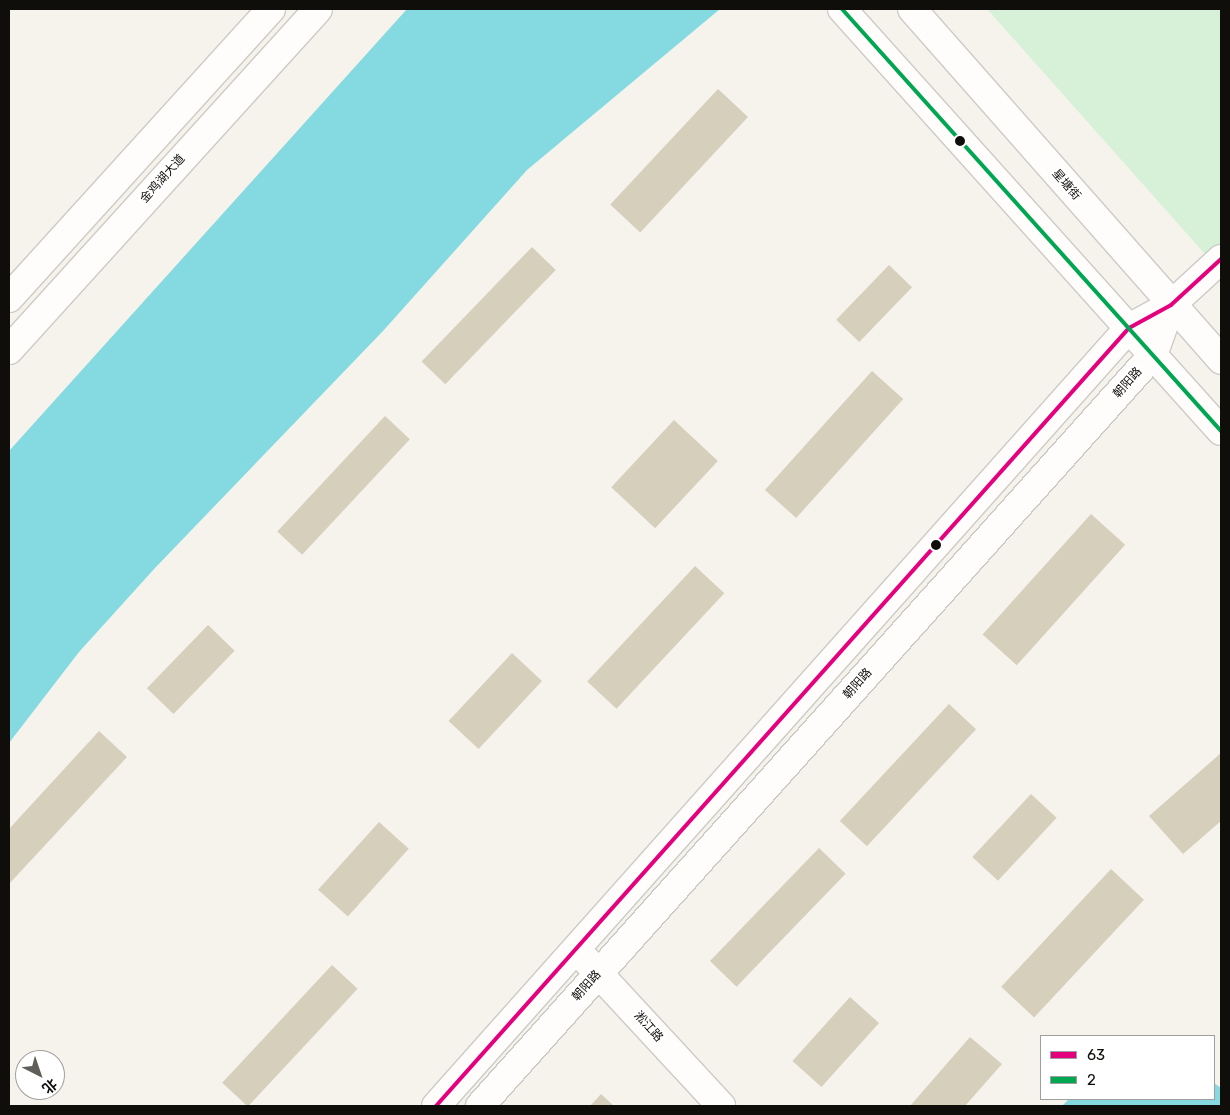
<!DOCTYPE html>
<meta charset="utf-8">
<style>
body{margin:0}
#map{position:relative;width:1230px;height:1115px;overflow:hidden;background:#f6f3ec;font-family:Rubik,"Noto Sans SC",sans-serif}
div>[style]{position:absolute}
.green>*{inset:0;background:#d6f1d8}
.water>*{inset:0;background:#85dae1}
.building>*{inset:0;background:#d6cfbc;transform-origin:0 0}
.roads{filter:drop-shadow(1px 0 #cdcbc6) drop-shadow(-1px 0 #cdcbc6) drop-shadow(0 1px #cdcbc6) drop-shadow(0 -1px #cdcbc6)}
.secondary>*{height:28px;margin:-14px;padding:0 14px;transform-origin:14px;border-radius:14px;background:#fefdfc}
.primary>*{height:28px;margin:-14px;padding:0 14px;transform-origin:14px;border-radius:14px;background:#fefdfc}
.bus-1>*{height:4px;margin:-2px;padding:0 2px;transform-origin:2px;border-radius:2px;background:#e5007d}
.bus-2>*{height:4px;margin:-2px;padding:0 2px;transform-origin:2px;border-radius:2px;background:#00a651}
.dots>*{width:14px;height:14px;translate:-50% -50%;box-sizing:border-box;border:2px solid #fff;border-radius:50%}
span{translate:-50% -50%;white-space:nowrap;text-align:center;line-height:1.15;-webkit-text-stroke:4.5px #fff;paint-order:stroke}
.street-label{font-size:12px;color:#100e0a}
.frame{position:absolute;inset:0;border:10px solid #100e0a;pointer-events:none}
.legend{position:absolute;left:1040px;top:1035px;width:175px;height:65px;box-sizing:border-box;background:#fff;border:1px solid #9f9f9d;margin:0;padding:6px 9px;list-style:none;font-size:15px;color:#100e0a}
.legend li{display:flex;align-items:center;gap:10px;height:25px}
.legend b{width:25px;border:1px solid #9f9f9d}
.north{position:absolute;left:15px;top:1050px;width:50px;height:50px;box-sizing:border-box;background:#fff;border:1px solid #9f9f9d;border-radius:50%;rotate:139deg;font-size:14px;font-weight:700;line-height:20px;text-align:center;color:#100e0a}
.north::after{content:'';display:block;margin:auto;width:18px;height:22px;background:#605e59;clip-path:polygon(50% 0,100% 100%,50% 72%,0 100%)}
</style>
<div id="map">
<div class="green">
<i style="clip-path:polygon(987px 9px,1221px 9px,1221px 272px)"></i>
</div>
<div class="water">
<i style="clip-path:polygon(407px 9px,720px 9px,527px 170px,383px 331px,155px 568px,79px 652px,9px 743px,9px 451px)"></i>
<i style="clip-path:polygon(1214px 1083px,1221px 1088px,1221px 1106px,1062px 1106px,1069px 1099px,1214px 1099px)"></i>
</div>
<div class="building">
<i style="left:718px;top:89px;width:41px;height:158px;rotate:43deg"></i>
<i style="left:532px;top:247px;width:33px;height:159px;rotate:44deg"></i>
<i style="left:889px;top:265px;width:32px;height:76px;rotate:44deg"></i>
<i style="left:872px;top:371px;width:42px;height:160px;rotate:42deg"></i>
<i style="left:385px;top:416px;width:34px;height:158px;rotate:43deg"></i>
<i style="left:674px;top:420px;width:60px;height:92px;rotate:43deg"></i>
<i style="left:1091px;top:514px;width:46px;height:162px;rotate:42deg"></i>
<i style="left:695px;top:566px;width:40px;height:158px;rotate:43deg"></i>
<i style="left:208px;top:625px;width:37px;height:88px;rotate:44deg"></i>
<i style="left:512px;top:653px;width:41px;height:93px;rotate:43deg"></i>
<i style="left:949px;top:704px;width:37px;height:160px;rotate:43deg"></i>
<i style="clip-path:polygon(99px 731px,127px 757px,9px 884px,9px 829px)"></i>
<i style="clip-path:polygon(1221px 753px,1221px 821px,1183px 854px,1149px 816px)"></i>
<i style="left:1031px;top:794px;width:35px;height:86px;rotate:43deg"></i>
<i style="left:379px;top:822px;width:40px;height:91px;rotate:42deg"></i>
<i style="left:819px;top:848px;width:37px;height:157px;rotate:44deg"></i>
<i style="left:1111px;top:869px;width:45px;height:161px;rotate:43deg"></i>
<i style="left:332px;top:965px;width:35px;height:161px;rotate:43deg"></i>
<i style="left:850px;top:997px;width:39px;height:86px;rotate:42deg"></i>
<i style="clip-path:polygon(970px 1037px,1002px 1064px,965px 1106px,910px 1106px)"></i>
<i style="clip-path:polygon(601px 1094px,614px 1106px,590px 1106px)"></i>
</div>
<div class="roads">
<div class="secondary">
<i style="left:586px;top:960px;width:199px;rotate:47.2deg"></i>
<i style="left:436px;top:1106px;width:1042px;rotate:-48.31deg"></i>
<i style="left:1129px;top:328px;width:48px;rotate:-28.7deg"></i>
<i style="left:1171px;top:305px;width:68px;rotate:-42.6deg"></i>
<i style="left:480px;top:1106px;width:1008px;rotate:-48.14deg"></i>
<i style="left:1153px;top:355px;width:53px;rotate:-70.2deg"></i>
</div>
<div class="primary">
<i style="left:842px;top:9px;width:567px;rotate:48.07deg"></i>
<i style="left:912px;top:9px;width:468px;rotate:48.6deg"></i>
<i style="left:9px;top:298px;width:390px;rotate:-47.8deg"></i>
<i style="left:9px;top:350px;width:460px;rotate:-47.8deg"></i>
</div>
</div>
<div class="bus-1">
<i style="left:436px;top:1106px;width:1042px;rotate:-48.31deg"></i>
<i style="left:1129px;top:328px;width:48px;rotate:-28.7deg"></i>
<i style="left:1171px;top:305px;width:68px;rotate:-42.6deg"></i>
</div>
<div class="bus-2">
<i style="left:842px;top:9px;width:567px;rotate:48.07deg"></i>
</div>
<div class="dots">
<i style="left:960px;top:141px;background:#100e0a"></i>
<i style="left:936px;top:545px;background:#100e0a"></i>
</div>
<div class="street-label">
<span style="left:163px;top:179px;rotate:-48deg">金鸡湖大道</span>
<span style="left:1066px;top:185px;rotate:49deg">星塘街</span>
<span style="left:1128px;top:383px;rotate:-48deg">朝阳路</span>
<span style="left:858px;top:684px;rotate:-48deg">朝阳路</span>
<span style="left:587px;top:986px;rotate:-48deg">朝阳路</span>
<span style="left:648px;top:1027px;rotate:48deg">淞江路</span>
</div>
<div class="frame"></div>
<ul class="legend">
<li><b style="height:6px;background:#e5007d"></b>63</li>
<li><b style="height:6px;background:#00a651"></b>2</li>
</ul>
<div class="north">北</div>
</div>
